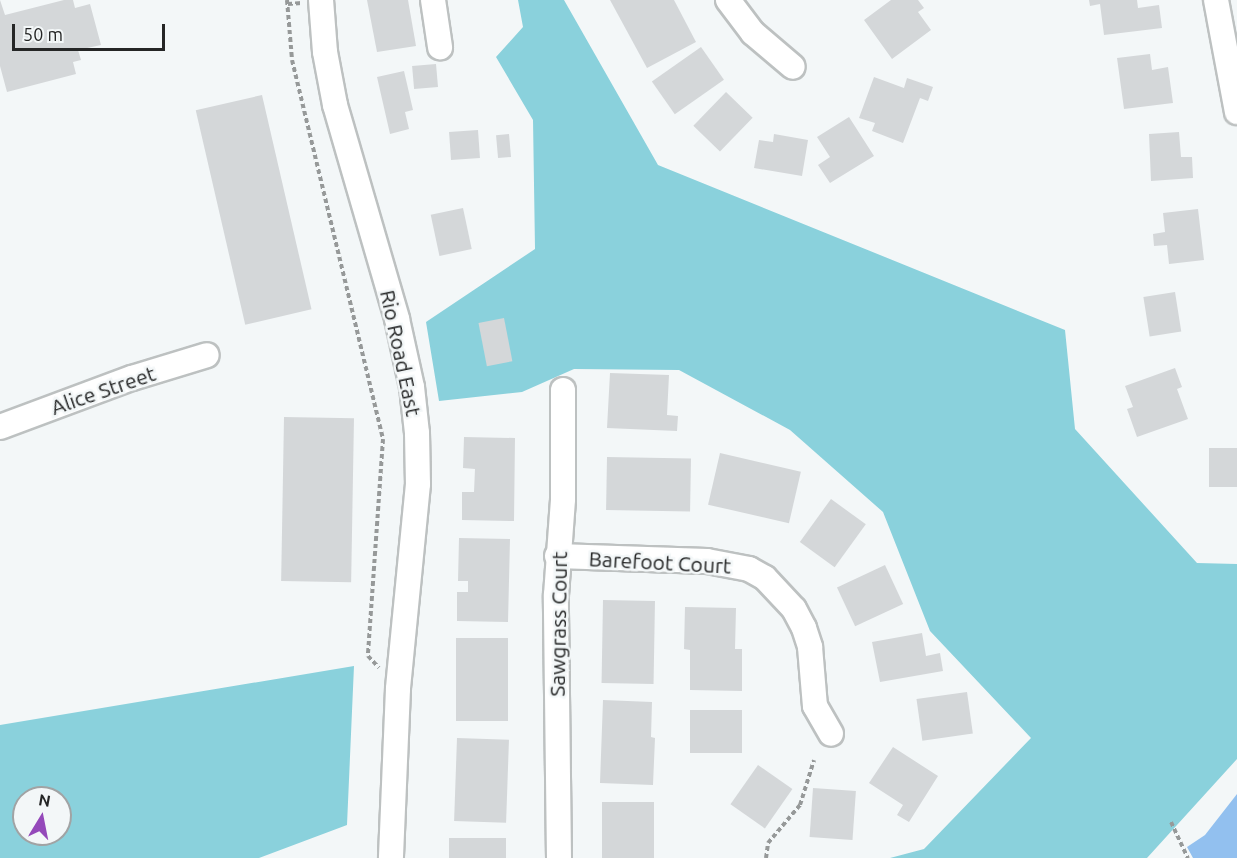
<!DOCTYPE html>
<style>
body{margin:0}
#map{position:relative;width:1237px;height:858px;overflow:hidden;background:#f3f7f8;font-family:Ubuntu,sans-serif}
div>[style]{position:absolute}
.green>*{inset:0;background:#8ad1dc}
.water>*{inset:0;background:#92c0ef}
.building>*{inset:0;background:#d4d7d9;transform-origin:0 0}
.path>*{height:4px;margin-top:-2px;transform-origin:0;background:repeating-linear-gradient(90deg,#969999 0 4.5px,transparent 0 7.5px)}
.roads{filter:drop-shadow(2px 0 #bdc1c1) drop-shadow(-2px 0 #bdc1c1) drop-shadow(0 2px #bdc1c1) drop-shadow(0 -2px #bdc1c1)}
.minor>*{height:24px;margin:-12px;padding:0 12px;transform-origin:12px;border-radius:12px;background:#fff}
span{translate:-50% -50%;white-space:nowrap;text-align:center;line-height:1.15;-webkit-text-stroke:5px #f3f7f8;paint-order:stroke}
.street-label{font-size:21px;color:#252626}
.north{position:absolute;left:12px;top:786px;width:60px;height:60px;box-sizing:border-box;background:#f3f7f8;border:2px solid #a1a3a4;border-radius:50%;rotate:10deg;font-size:16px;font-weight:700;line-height:24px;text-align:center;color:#252626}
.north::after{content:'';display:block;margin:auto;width:21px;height:27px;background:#9449ba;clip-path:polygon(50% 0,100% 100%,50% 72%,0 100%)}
.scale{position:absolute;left:12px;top:24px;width:153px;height:27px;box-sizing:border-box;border:3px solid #252626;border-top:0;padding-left:8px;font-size:18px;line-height:21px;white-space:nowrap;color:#252626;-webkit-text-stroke:4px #f3f7f8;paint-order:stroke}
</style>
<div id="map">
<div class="green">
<i style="clip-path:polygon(518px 0,564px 0,658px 165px,1065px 330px,1075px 429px,1197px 563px,1237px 564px,1237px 759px,1147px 858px,890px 858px,924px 849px,1031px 738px,930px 631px,883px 512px,790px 430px,679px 370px,574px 369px,522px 392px,439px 401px,426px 322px,535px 249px,533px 120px,496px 57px,523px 27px)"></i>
<i style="clip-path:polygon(evenodd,354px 666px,347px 825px,259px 858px,0 858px,0 725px,354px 666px,24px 798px,60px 798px,60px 834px,24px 834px,24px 798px)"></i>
</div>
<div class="water">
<i style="clip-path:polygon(1237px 794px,1237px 858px,1193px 858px,1187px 847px,1205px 835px)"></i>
</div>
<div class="building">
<i style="clip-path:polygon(0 0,5px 15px,64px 0,73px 0,75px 8px,90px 4px,101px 45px,78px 50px,81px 60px,73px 62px,76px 74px,7px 92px,0 66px)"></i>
<i style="clip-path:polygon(367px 0,408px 0,416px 46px,377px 52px)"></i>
<i style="clip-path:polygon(610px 0,674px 0,696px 42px,647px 68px)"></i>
<i style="clip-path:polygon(891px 0,918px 0,924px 8px,918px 12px,931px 30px,892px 59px,864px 20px)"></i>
<i style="clip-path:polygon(1089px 0,1137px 0,1138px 8px,1159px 5px,1162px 28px,1104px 35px,1100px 4px,1090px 6px)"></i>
<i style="left:701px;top:47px;width:40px;height:60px;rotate:55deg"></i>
<i style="clip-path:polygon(1150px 54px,1152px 70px,1168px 67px,1173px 103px,1124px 109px,1117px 58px)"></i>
<i style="left:436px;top:64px;width:23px;height:24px;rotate:85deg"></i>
<i style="clip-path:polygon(404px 71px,413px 110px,405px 112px,409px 129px,390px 134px,377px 77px)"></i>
<i style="clip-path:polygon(874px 77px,904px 88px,907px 78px,933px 87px,928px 101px,920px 98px,903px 143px,872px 131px,875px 123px,859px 118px)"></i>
<i style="left:726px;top:92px;width:37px;height:47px;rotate:44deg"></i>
<i style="left:262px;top:95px;width:220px;height:68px;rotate:77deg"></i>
<i style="clip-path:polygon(849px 117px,874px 156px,830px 183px,818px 165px,830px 157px,817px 137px)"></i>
<i style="left:478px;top:130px;width:28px;height:29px;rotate:86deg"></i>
<i style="clip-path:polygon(1179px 132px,1181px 157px,1192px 157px,1193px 178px,1151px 181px,1149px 134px)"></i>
<i style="left:509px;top:134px;width:23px;height:13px;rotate:85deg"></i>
<i style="clip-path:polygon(774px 134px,808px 140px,802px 176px,754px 168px,759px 140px,773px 142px)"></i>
<i style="left:463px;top:208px;width:42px;height:33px;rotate:78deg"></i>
<i style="clip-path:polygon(1198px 209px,1204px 260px,1169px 264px,1167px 245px,1154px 246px,1153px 234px,1165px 232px,1163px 213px)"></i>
<i style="left:1175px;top:292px;width:40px;height:32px;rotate:81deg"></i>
<i style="left:504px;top:318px;width:44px;height:26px;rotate:79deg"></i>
<i style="clip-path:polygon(1175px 368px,1182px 387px,1177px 389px,1188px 419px,1137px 437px,1127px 409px,1133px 407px,1125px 386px)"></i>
<i style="clip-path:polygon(610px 373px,669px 375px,667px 415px,678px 416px,677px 431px,607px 428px)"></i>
<i style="left:284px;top:417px;width:70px;height:164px;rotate:1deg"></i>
<i style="clip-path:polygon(464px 437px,515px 438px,514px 521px,462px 520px,462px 492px,474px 492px,475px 469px,463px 468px)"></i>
<i style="left:1237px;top:448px;width:39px;height:28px;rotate:90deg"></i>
<i style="left:720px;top:453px;width:83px;height:53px;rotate:13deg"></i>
<i style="left:607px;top:457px;width:84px;height:53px;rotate:1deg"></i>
<i style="left:831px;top:499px;width:43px;height:53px;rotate:36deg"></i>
<i style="clip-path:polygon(459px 538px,510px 539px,508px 622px,457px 621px,457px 592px,468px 592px,468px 581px,458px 581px)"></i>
<i style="left:885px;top:565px;width:43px;height:53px;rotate:65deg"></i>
<i style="left:603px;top:600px;width:52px;height:83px;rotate:1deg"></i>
<i style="clip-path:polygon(685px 607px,736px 608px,735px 649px,742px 649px,742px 691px,690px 690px,690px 650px,684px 649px)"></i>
<i style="clip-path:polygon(922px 633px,926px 656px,940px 653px,943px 671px,880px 682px,872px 642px)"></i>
<i style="left:456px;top:638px;width:52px;height:83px"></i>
<i style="left:967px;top:692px;width:42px;height:51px;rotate:82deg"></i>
<i style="clip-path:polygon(603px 700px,652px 702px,651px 737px,655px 738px,653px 785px,600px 783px)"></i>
<i style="left:690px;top:710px;width:52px;height:43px"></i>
<i style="left:457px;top:738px;width:52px;height:83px;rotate:2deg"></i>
<i style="clip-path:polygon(893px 747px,938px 776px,909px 822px,897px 815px,903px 805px,869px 783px)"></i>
<i style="left:758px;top:765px;width:42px;height:48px;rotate:35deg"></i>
<i style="left:813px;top:788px;width:43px;height:49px;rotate:4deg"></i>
<i style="left:602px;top:802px;width:52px;height:56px"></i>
<i style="left:506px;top:838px;width:20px;height:57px;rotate:90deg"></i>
</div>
<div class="path">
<i style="left:287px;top:0;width:60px;rotate:85.2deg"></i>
<i style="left:292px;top:60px;width:390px;rotate:76.5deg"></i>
<i style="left:383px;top:439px;width:218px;rotate:94deg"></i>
<i style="left:368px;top:656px;width:16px;rotate:47deg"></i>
<i style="left:288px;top:4px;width:14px;rotate:-4deg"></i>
<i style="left:1171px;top:822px;width:40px;rotate:65deg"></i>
<i style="left:766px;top:858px;width:15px;rotate:-82deg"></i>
<i style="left:768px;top:843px;width:50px;rotate:-49.9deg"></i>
<i style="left:800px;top:805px;width:47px;rotate:-72.7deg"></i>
</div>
<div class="roads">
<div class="minor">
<i style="left:321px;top:0;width:52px;rotate:85.6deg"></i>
<i style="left:325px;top:52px;width:54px;rotate:79.3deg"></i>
<i style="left:335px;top:105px;width:223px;rotate:73.8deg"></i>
<i style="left:397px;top:319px;width:70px;rotate:77.6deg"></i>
<i style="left:412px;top:387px;width:46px;rotate:83.8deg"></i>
<i style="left:417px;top:433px;width:51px;rotate:88.9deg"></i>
<i style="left:418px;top:484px;width:206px;rotate:95.6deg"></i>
<i style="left:398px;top:689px;width:169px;rotate:92.4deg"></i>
<i style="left:433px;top:0;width:48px;rotate:81.5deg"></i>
<i style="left:728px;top:0;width:41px;rotate:52.9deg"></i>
<i style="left:753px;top:33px;width:52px;rotate:40.4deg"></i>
<i style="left:1216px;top:0;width:114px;rotate:79.4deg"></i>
<i style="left:0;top:427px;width:141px;rotate:-20.4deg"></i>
<i style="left:132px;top:378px;width:78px;rotate:-17deg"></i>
<i style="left:557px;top:556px;width:150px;rotate:1.9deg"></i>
<i style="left:707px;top:561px;width:43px;rotate:10.8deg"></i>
<i style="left:749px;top:569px;width:18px;rotate:29deg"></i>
<i style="left:765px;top:578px;width:42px;rotate:46.9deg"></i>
<i style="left:794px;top:609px;width:21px;rotate:62deg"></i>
<i style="left:804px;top:628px;width:20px;rotate:72deg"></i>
<i style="left:810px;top:647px;width:59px;rotate:85.2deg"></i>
<i style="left:815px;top:706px;width:32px;rotate:60deg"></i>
<i style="left:559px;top:858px;width:263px;rotate:-90.7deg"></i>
<i style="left:556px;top:595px;width:96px;rotate:-85.8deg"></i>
<i style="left:563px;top:499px;width:109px;rotate:-90deg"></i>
</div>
</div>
<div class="street-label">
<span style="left:401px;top:353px;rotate:78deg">Rio Road East</span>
<span style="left:103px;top:390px;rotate:-19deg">Alice Street</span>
<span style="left:660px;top:562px;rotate:3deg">Barefoot Court</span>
<span style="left:558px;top:624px;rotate:-89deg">Sawgrass Court</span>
</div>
<div class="north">N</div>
<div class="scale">50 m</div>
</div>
